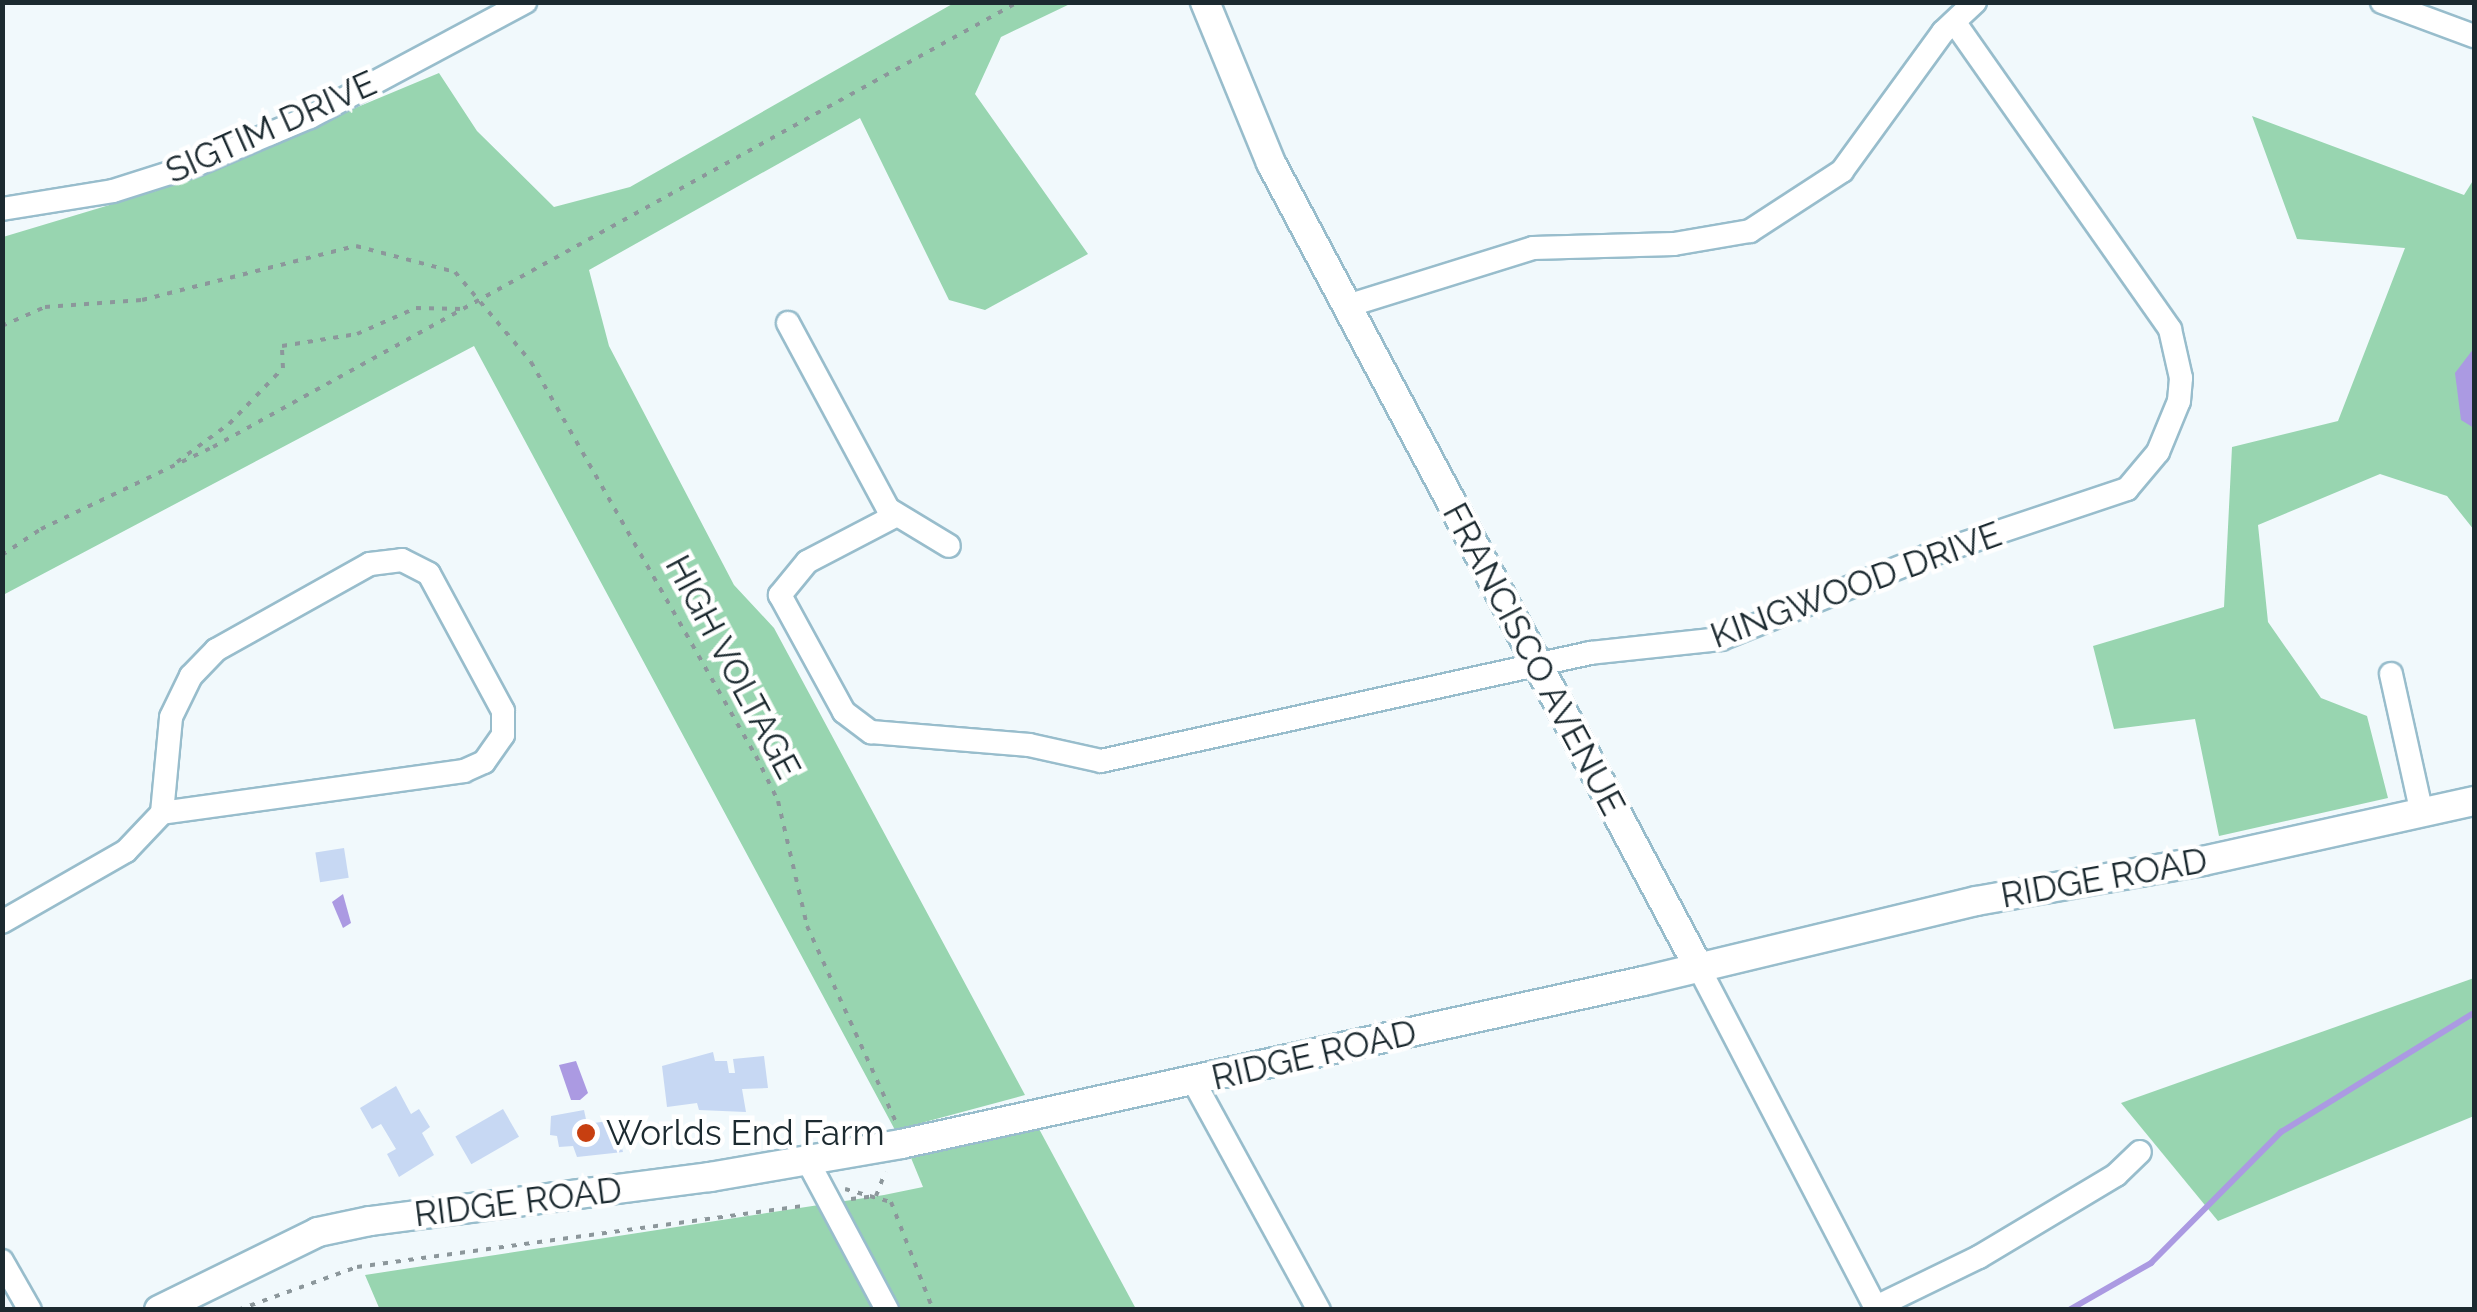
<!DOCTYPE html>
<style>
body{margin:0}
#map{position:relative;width:2477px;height:1312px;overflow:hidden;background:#f1f9fc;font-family:Raleway,sans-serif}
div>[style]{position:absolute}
.green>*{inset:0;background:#98d5b0}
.water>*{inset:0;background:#ab9ae2}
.stream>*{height:6px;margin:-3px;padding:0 3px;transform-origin:3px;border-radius:3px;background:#ab9ae2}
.building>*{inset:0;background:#c7d8f3;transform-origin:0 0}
.path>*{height:4px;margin-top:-2px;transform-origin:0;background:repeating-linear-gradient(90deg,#8c979b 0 5px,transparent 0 13px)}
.roads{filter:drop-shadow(2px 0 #98bdcc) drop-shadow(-2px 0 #98bdcc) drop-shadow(0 2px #98bdcc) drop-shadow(0 -2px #98bdcc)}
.minor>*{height:22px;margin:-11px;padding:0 11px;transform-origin:11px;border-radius:11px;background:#fff}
.major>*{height:28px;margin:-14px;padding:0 14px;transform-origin:14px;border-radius:14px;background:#fff}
.dots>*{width:28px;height:28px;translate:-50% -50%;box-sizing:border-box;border:5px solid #fff;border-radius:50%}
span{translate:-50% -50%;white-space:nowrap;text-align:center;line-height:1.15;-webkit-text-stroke:9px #fff;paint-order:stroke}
.street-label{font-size:35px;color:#1c2a30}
.poi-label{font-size:35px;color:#1c2a30}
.left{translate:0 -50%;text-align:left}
.frame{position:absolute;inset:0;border:5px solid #1c2a30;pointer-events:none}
</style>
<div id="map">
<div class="green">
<i style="clip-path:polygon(954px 3px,1072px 3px,1001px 37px,975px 94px,1088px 254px,985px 310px,949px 300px,860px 118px,589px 270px,609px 346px,734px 585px,774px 628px,1025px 1095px,895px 1130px,474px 346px,3px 595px,3px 237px,156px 191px,439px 73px,477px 131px,554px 207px,630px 187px)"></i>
<i style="clip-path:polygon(2252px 116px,2464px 195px,2474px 179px,2474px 530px,2447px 496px,2380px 474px,2258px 525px,2268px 622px,2321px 698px,2367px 716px,2388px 798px,2219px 836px,2195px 719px,2114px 729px,2093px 646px,2224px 607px,2232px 447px,2338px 421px,2405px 248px,2297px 239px)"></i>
<i style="clip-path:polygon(2474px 978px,2474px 1116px,2218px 1221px,2121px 1103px)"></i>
<i style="clip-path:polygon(1038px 1127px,1136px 1309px,380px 1310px,365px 1275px,884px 1195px,923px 1187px,909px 1153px)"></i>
</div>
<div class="water">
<i style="clip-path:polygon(2474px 348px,2474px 428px,2461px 420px,2455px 373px)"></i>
<i style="clip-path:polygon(343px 894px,351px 923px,343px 928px,332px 902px)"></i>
<i style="clip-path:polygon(576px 1061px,588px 1093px,580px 1100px,571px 1100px,559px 1065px)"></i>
</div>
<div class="stream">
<i style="left:2069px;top:1310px;width:95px;rotate:-29.8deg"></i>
<i style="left:2151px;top:1263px;width:185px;rotate:-45.2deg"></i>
<i style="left:2281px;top:1132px;width:227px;rotate:-31.7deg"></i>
</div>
<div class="building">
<i style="left:344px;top:848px;width:30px;height:29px;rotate:81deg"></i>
<i style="clip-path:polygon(713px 1052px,715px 1061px,727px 1061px,729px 1073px,735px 1073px,733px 1059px,764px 1056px,768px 1088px,742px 1089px,746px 1112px,699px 1110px,697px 1103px,667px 1107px,662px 1066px)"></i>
<i style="clip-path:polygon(396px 1086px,411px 1114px,419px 1109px,430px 1127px,422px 1133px,434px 1155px,399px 1177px,387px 1154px,396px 1149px,381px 1124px,372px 1129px,360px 1108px)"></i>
<i style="left:503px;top:1109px;width:32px;height:55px;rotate:60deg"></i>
<i style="clip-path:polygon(584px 1110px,587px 1124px,615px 1120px,623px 1152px,577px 1157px,573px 1146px,559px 1147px,557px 1136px,550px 1135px,551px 1116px)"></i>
</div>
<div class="path">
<i style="left:2px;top:326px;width:47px;rotate:-23.8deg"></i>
<i style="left:45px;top:307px;width:97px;rotate:-4.1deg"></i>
<i style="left:142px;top:300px;width:221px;rotate:-14.2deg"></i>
<i style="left:356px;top:246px;width:102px;rotate:14.7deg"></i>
<i style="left:455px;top:272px;width:118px;rotate:49.8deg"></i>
<i style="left:531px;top:362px;width:454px;rotate:60.3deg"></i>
<i style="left:756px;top:756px;width:50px;rotate:63.9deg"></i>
<i style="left:778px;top:801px;width:128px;rotate:76.9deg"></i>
<i style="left:807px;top:926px;width:215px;rotate:65.6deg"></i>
<i style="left:177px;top:462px;width:64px;rotate:-36.2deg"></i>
<i style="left:229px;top:424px;width:78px;rotate:-46deg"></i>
<i style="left:283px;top:368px;width:22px;rotate:-93deg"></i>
<i style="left:282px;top:346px;width:76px;rotate:-9.1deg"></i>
<i style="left:357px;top:334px;width:64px;rotate:-23.8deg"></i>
<i style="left:416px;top:308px;width:48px;rotate:1.2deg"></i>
<i style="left:2px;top:555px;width:47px;rotate:-33.7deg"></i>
<i style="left:41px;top:529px;width:191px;rotate:-25.5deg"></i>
<i style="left:213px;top:447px;width:920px;rotate:-28.93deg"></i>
<i style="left:845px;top:1189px;width:48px;rotate:15.8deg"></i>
<i style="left:891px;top:1202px;width:116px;rotate:68.7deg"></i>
<i style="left:876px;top:1196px;width:26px;rotate:-69deg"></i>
<i style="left:851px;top:1199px;width:25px;rotate:-7deg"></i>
<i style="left:238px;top:1310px;width:127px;rotate:-19.9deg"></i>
<i style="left:357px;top:1267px;width:454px;rotate:-7.8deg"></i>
</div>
<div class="roads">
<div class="minor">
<i style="left:2382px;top:2px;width:98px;rotate:20.3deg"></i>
<i style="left:2px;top:209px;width:112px;rotate:-9.2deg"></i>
<i style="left:113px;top:191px;width:89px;rotate:-17.6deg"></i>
<i style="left:198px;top:164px;width:121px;rotate:-22.8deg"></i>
<i style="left:310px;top:117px;width:244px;rotate:-28.1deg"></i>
<i style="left:1347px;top:306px;width:195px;rotate:-17.3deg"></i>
<i style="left:1533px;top:248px;width:141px;rotate:-1.6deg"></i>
<i style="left:1674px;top:244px;width:77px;rotate:-9.7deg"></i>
<i style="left:1750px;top:231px;width:110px;rotate:-33.1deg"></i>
<i style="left:1842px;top:171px;width:172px;rotate:-54deg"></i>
<i style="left:1943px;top:32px;width:44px;rotate:-43.2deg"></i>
<i style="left:788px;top:323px;width:211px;rotate:61.7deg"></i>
<i style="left:888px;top:509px;width:71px;rotate:31.2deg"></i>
<i style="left:895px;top:516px;width:99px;rotate:152.4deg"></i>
<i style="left:807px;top:562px;width:43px;rotate:129.3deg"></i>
<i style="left:780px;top:595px;width:133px;rotate:61.3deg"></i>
<i style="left:844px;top:712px;width:34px;rotate:37deg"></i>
<i style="left:871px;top:732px;width:159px;rotate:4.7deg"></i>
<i style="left:1029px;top:745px;width:74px;rotate:12.5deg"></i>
<i style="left:1101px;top:761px;width:501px;rotate:-12.45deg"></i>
<i style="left:1590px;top:653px;width:132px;rotate:-6.1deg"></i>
<i style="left:1721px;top:639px;width:222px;rotate:-21.9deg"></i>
<i style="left:1927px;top:556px;width:211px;rotate:-18.5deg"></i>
<i style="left:2127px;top:489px;width:48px;rotate:-50deg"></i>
<i style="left:2158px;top:452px;width:55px;rotate:-67.6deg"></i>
<i style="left:2179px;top:401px;width:23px;rotate:-85deg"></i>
<i style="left:2181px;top:378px;width:50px;rotate:-102.7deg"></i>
<i style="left:2170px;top:329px;width:375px;rotate:-125.1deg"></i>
<i style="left:2391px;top:674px;width:143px;rotate:77.5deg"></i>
<i style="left:2px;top:922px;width:143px;rotate:-29.8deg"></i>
<i style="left:126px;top:851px;width:52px;rotate:-46.5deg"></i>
<i style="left:162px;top:813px;width:96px;rotate:-84.6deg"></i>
<i style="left:171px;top:717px;width:46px;rotate:-64deg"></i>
<i style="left:191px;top:676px;width:36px;rotate:-46deg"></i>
<i style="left:216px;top:650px;width:176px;rotate:-29.2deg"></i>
<i style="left:370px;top:564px;width:32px;rotate:-7deg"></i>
<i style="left:402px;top:560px;width:30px;rotate:27deg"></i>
<i style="left:429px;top:574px;width:156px;rotate:61.6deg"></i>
<i style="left:503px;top:711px;width:24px;rotate:90deg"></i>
<i style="left:503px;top:735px;width:33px;rotate:125deg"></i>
<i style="left:484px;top:762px;width:22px;rotate:156deg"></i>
<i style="left:464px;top:771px;width:305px;rotate:172.1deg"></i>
<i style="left:1699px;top:968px;width:386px;rotate:62.5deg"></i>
<i style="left:1194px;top:1082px;width:260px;rotate:61.3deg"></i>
<i style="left:806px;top:1158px;width:172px;rotate:61.9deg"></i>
<i style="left:2px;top:1261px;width:56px;rotate:60.3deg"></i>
<i style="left:1876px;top:1307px;width:114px;rotate:-25.9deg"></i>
<i style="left:1979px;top:1257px;width:160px;rotate:-30.9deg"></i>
<i style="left:2116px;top:1175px;width:33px;rotate:-44deg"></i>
</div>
<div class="major">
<i style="left:1205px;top:2px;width:174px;rotate:67.7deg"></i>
<i style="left:1271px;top:163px;width:912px;rotate:62deg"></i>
<i style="left:159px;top:1310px;width:177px;rotate:-26.1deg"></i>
<i style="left:318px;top:1232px;width:53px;rotate:-11.9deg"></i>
<i style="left:370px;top:1221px;width:343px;rotate:-7.4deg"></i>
<i style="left:710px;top:1177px;width:194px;rotate:-9.8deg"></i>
<i style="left:901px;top:1144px;width:760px;rotate:-12.39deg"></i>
<i style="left:1643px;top:981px;width:342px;rotate:-13.5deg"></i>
<i style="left:1976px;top:901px;width:230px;rotate:-10deg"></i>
<i style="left:2203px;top:861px;width:278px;rotate:-12.5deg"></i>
</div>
</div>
<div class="dots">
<i style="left:586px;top:1133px;background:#c73f10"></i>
</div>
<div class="street-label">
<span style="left:271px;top:127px;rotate:-24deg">SIGTIM DRIVE</span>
<span style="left:1856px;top:585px;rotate:-20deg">KINGWOOD DRIVE</span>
<span style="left:1534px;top:659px;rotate:62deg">FRANCISCO AVENUE</span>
<span style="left:733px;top:667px;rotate:62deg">HIGH VOLTAGE</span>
<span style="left:2104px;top:878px;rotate:-10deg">RIDGE ROAD</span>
<span style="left:1314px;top:1055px;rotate:-13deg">RIDGE ROAD</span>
<span style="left:518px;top:1202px;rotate:-7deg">RIDGE ROAD</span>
</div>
<div class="poi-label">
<span class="left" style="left:606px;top:1133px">Worlds End Farm</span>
</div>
<div class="frame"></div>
</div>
